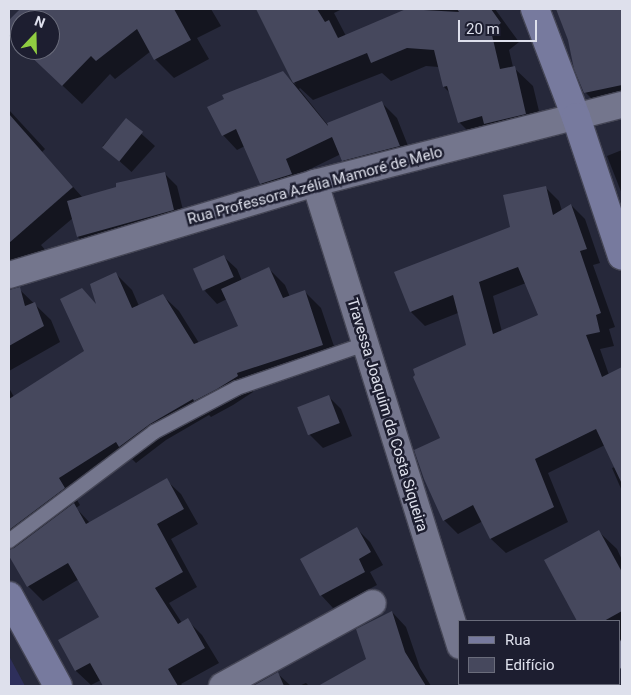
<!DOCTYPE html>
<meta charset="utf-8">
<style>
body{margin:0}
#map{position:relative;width:631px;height:695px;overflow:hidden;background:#26283a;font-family:Roboto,sans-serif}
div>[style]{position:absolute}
.green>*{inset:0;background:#2e2f5b}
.shadow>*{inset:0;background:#0007;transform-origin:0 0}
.building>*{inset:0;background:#46485d;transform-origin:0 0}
.roads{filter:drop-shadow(1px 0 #454656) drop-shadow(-1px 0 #454656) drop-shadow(0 1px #454656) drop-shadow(0 -1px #454656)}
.lane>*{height:14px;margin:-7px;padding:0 7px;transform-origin:7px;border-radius:7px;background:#74768d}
.street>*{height:26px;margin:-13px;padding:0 13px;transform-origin:13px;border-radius:13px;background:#74768d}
.secondary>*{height:28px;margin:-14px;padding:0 14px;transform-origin:14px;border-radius:14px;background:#777a9e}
span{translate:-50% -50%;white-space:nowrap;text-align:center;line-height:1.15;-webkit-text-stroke:5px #1d1e30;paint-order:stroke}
.street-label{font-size:15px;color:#dee0ec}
.frame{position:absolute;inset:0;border:10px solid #dee0ec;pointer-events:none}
.legend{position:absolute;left:458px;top:620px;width:162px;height:65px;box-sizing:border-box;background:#1d1e30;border:1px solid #6a6c7b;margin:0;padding:6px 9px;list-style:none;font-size:15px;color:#dee0ec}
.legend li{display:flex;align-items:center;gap:10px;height:25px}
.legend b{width:25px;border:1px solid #6a6c7b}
.north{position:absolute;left:10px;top:10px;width:50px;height:50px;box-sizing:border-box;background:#1d1e30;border:1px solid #6a6c7b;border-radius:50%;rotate:21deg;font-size:14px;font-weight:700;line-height:20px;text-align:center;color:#dee0ec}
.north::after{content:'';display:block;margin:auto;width:18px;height:22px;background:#90cd41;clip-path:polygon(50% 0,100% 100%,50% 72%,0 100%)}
.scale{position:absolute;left:458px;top:20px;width:79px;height:22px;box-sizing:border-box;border:2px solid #dee0ec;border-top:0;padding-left:6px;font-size:15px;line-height:18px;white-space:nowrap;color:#dee0ec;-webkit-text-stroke:4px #1d1e30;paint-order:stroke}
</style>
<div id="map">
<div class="green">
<i style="clip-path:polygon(9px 656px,25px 686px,9px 686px)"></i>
</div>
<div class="shadow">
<i style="clip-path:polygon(23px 9px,211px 9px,221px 26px,197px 38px,209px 59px,174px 78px,155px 59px,151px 51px,115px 79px,110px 74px,82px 104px,25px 50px,50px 50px,50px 20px,20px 20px,20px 45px,9px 34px,9px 23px)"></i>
<i style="clip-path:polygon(257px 9px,342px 9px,334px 13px,346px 36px,418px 11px,417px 9px,495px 9px,519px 42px,509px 50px,513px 67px,533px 86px,544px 132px,478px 141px,459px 122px,450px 93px,444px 87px,439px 67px,426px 66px,391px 81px,382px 73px,313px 100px,300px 88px,299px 89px,327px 124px,382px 103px,397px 118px,414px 161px,358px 175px,343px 160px,341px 154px,300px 174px,275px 198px,261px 183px,245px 146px,237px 150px,223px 135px,282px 72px,296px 85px)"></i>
<i style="clip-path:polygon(557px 9px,622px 9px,622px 104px,601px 108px,585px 92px,570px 40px)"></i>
<i style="clip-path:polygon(9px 110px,45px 149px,42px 152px,83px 198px,164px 173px,177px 186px,186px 222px,91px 249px,78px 237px,73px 218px,41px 245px,47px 252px,15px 281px,10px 288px,10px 290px,19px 289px,51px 320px,60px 342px,9px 371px,9px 197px,35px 174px,22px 161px,9px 172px)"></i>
<i style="left:126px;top:120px;width:39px;height:35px;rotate:42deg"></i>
<i style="clip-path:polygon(622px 150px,622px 194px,607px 156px)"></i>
<i style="clip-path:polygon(evenodd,545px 187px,559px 201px,562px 211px,571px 205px,585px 219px,600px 263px,593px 265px,615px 327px,609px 329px,614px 346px,600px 349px,609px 375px,618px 370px,622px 375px,622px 491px,612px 468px,615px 467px,605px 445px,548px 473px,568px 522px,506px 553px,491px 539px,483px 521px,458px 534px,444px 520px,441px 439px,467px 346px,458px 313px,425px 326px,411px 312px,512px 228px,545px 187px,526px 283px,539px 316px,502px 332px,493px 296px,526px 283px)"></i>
<i style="clip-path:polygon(224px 257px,237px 269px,242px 281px,268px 268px,285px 285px,290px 297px,305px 292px,321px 308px,339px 361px,252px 390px,253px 392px,233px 405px,211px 417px,209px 415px,166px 440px,136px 463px,132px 459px,74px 495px,80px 505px,76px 508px,90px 523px,166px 480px,181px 494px,198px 524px,171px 539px,197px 587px,169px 603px,182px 623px,187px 620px,202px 635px,219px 663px,181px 684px,183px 686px,105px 686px,101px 680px,91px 685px,76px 671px,59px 640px,100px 617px,79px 579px,43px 601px,28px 586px,14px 549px,9px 544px,9px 388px,14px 397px,85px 351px,98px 306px,116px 274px,132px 290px,139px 306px,162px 295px,179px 311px,199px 343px,240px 327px,227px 299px,217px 304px,205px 291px)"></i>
<i style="clip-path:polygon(328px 396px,341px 409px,352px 436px,323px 448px,310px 435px)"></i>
<i style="clip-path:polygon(357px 529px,370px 542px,383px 565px,370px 572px,377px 585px,333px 608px,321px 595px)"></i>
<i style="clip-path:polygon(599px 532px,617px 549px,622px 560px,622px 638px,620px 640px,620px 621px,578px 621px,545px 560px)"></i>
<i style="clip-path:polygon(392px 612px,406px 627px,420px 668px,431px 686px,320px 686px,367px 660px)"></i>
<i style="clip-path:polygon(278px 674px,291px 686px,255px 686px)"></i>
<i style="clip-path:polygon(306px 683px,309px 686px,299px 686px)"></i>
</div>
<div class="building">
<i style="clip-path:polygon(20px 9px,174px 9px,191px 40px,154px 60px,137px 29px,96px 61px,91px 56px,62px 86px,24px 50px,50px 50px,50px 20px,20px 20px,20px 46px,9px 35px,9px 20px)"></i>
<i style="clip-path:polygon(256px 9px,317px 9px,325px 22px,329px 20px,338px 38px,406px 9px,459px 12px,457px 9px,491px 9px,501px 23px,491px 31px,500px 69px,515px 66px,526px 114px,484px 124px,482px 116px,458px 123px,447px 86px,443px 87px,434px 50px,407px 48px,371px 63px,367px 53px,293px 83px)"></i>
<i style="clip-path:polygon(556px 9px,622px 9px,622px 85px,584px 93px,574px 69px,568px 40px)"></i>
<i style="clip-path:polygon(283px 71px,328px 126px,327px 123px,382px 101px,400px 146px,342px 161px,332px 137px,286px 159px,292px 174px,260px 184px,236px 129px,222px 136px,207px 107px,224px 99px,222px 95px)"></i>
<i style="clip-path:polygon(9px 114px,73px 187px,9px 243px)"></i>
<i style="left:126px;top:118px;width:22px;height:38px;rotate:39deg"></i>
<i style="clip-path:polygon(165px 172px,174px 210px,77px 237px,67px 201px,116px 187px,116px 183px)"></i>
<i style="clip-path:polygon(evenodd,546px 186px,553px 215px,571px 204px,587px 249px,580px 251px,601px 313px,596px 315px,600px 332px,586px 335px,602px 377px,622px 367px,622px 484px,596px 429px,535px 459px,554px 507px,490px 539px,473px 505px,443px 521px,424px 479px,414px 450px,440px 438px,413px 377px,415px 375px,413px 369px,466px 345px,453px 295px,410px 312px,394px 272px,510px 227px,503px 195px,546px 186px,518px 267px,538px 315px,493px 334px,479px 282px,518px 267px)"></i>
<i style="left:224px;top:255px;width:24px;height:34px;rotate:66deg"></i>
<i style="clip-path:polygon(269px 267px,283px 298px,305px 290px,323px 345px,237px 373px,238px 376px,217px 389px,194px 401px,193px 399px,150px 424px,119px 447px,116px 442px,59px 478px,65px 488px,9px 530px,9px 399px,84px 351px,60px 299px,82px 288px,96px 304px,90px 284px,116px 272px,132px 308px,163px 294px,194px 344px,238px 326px,221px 289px)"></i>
<i style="clip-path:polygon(20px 287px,25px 306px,35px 302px,44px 326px,9px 346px,9px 290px)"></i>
<i style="left:329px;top:395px;width:30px;height:34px;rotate:69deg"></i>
<i style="clip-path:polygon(167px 478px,184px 509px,157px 524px,183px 572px,155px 588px,178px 624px,188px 618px,205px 648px,168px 669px,178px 686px,103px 686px,90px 663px,75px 671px,58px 640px,99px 617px,68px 563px,27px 587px,9px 556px,9px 550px,14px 548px,74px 503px,86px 524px)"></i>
<i style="clip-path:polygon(357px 527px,371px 552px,359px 559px,365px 572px,320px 596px,300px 559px)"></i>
<i style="clip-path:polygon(599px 530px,622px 572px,622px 611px,604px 621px,577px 621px,544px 560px)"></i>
<i style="clip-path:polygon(392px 611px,405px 652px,426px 686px,318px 686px,366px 659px,356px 629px)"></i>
<i style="clip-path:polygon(278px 672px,284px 686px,253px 686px)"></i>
</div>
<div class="roads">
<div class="lane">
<i style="left:9px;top:541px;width:181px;rotate:-36.9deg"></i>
<i style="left:154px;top:432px;width:94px;rotate:-27.9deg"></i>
<i style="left:237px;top:388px;width:135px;rotate:-19deg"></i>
</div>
<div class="street">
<i style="left:315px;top:183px;width:485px;rotate:72.6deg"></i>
<i style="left:9px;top:275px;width:320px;rotate:-16.7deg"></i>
<i style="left:315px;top:183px;width:317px;rotate:-14.3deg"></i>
<i style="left:620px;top:655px;width:2px;rotate:-27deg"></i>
<i style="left:472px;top:684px;width:2px;rotate:63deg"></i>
<i style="left:222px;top:686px;width:172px;rotate:-28.8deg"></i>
<i style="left:562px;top:686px;width:5px;rotate:-22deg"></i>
</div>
<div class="secondary">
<i style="left:535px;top:9px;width:116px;rotate:69.2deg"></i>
<i style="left:576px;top:117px;width:146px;rotate:71.7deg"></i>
<i style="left:9px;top:596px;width:102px;rotate:61.4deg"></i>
</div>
</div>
<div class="street-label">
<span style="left:315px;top:186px;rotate:-15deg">Rua Professora Azélia Mamoré de Melo</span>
<span style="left:387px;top:415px;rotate:73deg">Travessa Joaquim da Costa Siqueira</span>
</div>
<div class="frame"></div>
<ul class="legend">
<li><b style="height:6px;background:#777a9e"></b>Rua</li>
<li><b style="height:14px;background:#46485d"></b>Edifício</li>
</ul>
<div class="north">N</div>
<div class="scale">20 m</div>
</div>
